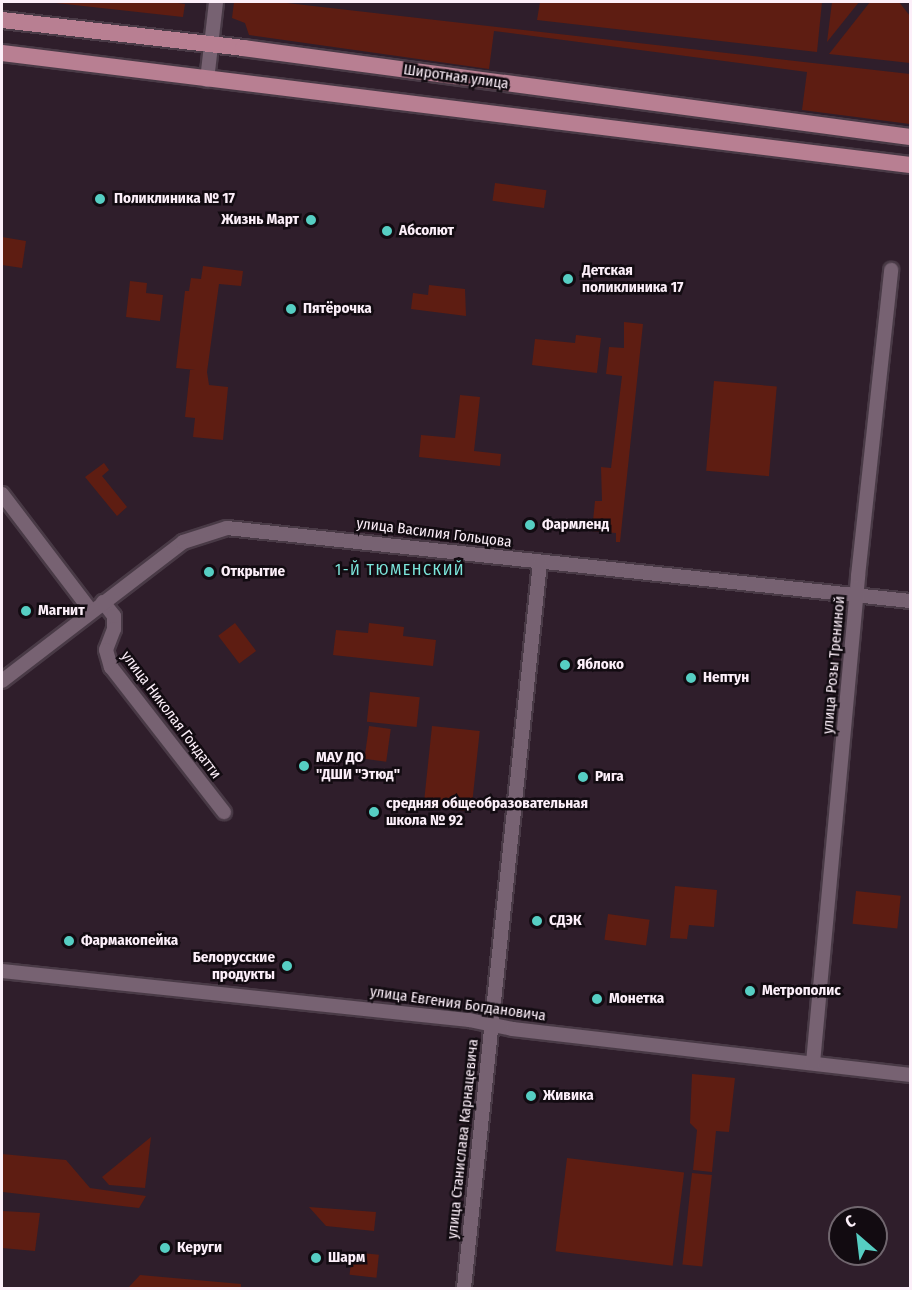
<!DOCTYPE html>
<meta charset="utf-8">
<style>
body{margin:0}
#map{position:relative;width:912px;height:1290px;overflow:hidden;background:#2f1e2b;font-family:"Fira Sans Condensed",sans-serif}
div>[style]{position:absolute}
.green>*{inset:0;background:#5e1d12;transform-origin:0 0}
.roads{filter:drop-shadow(2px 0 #493a46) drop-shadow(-2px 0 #493a46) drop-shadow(0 2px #493a46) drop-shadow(0 -2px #493a46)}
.minor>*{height:14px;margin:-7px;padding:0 7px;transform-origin:7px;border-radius:7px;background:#776272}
.major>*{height:16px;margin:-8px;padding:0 8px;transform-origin:8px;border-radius:8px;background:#b87f92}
.dots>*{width:16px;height:16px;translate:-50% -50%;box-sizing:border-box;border:3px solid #120b11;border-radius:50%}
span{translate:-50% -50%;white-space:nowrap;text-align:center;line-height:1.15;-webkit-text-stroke:5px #120b11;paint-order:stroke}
.street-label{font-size:15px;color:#fceff9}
.poi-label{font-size:15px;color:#fceff9;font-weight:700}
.left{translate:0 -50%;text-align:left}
.right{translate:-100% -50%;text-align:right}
.neighbourhood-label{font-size:16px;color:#7ce6dc;letter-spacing:1.5px}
.frame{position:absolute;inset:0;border:3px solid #fceff9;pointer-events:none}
.north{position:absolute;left:828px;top:1206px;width:60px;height:60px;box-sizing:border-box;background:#120b11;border:2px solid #70666e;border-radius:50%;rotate:332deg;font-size:16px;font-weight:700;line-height:24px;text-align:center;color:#fceff9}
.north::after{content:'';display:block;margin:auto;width:21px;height:27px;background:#56cec3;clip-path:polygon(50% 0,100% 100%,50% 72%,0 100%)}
</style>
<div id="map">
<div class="green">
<i style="clip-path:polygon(47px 2px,171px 2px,185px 4px,183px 17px)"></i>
<i style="clip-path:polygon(234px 2px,278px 2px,910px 74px,910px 124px,802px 110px,807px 72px,494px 31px,489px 69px,249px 35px,245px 23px,232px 18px)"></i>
<i style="clip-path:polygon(540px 2px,822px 2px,817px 52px,537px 20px)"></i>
<i style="clip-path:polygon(832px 2px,859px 2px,827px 42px)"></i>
<i style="clip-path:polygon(870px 2px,899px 2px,910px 16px,910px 63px,829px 54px)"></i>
<i style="left:495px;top:183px;width:52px;height:18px;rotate:8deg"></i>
<i style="clip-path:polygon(2px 237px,26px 241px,22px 268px,2px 265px)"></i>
<i style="clip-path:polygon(203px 266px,243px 271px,241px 286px,219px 284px,207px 372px,209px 385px,228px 387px,223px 440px,193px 437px,195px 418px,185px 417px,190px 370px,195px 370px,176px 368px,185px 291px,189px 291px,191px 278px,201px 279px)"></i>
<i style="clip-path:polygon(130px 281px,147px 283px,146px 293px,163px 295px,160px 321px,126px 317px)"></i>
<i style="clip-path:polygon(429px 285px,465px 289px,466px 316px,411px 309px,413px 293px,428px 295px)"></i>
<i style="clip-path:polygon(624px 322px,643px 324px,620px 542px,616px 542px,616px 533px,592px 531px,595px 501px,602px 501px,601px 467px,611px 468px,622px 376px,606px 374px,609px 347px,624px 348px)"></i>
<i style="clip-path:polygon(576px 335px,601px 338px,597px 373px,532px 365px,535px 339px,575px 343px)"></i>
<i style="left:714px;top:381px;width:63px;height:90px;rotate:5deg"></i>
<i style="clip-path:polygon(460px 395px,480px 397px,474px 451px,501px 454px,500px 466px,419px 457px,421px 435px,455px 438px)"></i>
<i style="clip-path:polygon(104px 463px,109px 470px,102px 476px,127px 507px,117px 516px,85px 477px)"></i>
<i style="left:235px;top:623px;width:35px;height:21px;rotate:53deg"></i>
<i style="clip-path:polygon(369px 623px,404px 627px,403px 636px,436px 640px,433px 666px,333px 655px,336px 630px,368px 633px)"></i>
<i style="left:370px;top:692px;width:50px;height:30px;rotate:6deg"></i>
<i style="left:369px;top:726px;width:22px;height:33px;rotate:8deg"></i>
<i style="left:432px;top:726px;width:48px;height:81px;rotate:6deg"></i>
<i style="clip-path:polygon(675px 886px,717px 890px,714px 927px,689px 925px,687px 939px,670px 938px)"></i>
<i style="left:856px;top:891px;width:45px;height:33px;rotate:6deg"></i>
<i style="left:608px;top:914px;width:42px;height:26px;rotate:8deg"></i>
<i style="clip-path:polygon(692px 1074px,735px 1078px,729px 1132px,716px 1131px,712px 1172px,693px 1170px,697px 1130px,690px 1123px)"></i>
<i style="clip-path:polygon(151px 1137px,145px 1188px,109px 1185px,102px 1177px)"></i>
<i style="clip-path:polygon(2px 1154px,66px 1160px,90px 1188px,146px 1196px,139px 1208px,3px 1192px)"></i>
<i style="left:567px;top:1158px;width:118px;height:94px;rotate:7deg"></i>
<i style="left:692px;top:1173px;width:20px;height:92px;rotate:6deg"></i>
<i style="clip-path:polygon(309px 1207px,376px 1212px,374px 1231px,326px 1226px)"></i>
<i style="clip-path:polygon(2px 1211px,40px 1213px,35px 1251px,2px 1248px)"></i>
<i style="left:352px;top:1252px;width:27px;height:23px;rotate:6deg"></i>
<i style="clip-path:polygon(140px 1275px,241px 1284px,241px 1288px,128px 1288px)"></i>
</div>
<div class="roads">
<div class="minor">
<i style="left:207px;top:80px;width:79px;rotate:-83.4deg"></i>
<i style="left:2px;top:494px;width:147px;rotate:52.7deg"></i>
<i style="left:103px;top:602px;width:18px;rotate:52deg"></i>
<i style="left:114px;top:616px;width:13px;rotate:90deg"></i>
<i style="left:114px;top:629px;width:22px;rotate:111deg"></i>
<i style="left:106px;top:650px;width:18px;rotate:74deg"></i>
<i style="left:111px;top:667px;width:184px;rotate:52.1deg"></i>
<i style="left:2px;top:681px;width:228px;rotate:-37.5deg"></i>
<i style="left:183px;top:542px;width:46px;rotate:-17.7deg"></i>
<i style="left:227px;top:528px;width:687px;rotate:6.1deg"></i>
<i style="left:2px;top:971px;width:470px;rotate:6deg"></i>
<i style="left:469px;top:1020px;width:45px;rotate:11.6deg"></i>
<i style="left:513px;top:1029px;width:400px;rotate:6.6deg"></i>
<i style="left:813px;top:1063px;width:489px;rotate:-84.7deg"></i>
<i style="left:858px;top:576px;width:308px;rotate:-83.8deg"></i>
<i style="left:464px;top:1288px;width:729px;rotate:-84.02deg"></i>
</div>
<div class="major">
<i style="left:2px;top:20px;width:243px;rotate:6.6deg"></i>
<i style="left:243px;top:48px;width:673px;rotate:7.6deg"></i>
<i style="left:2px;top:53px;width:915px;rotate:7.03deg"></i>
</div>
</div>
<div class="dots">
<i style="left:100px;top:199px;background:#56cec3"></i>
<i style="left:311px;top:220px;background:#56cec3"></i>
<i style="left:387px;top:231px;background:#56cec3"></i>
<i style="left:568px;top:279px;background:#56cec3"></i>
<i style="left:291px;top:309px;background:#56cec3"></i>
<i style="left:530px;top:525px;background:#56cec3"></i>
<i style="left:209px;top:572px;background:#56cec3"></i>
<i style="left:26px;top:611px;background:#56cec3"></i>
<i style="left:565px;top:665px;background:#56cec3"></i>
<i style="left:691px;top:678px;background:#56cec3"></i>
<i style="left:304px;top:766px;background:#56cec3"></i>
<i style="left:583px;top:777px;background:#56cec3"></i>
<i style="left:374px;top:812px;background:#56cec3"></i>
<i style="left:537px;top:921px;background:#56cec3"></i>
<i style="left:69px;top:941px;background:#56cec3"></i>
<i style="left:287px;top:966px;background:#56cec3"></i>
<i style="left:750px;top:991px;background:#56cec3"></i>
<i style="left:597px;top:999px;background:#56cec3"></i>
<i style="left:531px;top:1096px;background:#56cec3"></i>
<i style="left:165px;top:1248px;background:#56cec3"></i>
<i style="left:316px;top:1258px;background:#56cec3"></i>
</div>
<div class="street-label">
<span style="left:456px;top:77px;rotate:8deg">Широтная улица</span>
<span style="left:434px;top:533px;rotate:7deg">улица Василия Гольцова</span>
<span style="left:834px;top:665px;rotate:-85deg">улица Розы Трениной</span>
<span style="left:171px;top:715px;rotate:53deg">улица Николая Гондатти</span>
<span style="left:458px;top:1004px;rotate:8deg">улица Евгения Богдановича</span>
<span style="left:463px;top:1139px;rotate:-84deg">улица Станислава Карнацевича</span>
</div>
<div class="poi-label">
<span class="left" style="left:114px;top:199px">Поликлиника № 17</span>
<span class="right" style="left:299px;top:220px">Жизнь Март</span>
<span class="left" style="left:399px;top:231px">Абсолют</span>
<span class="left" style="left:582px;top:279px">Детская<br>поликлиника 17</span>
<span class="left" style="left:303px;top:309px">Пятёрочка</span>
<span class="left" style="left:542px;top:525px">Фармленд</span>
<span class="left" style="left:221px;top:572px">Открытие</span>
<span class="left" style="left:38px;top:611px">Магнит</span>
<span class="left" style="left:577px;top:665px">Яблоко</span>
<span class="left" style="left:703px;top:678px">Нептун</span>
<span class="left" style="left:316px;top:766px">МАУ ДО<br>"ДШИ "Этюд"</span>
<span class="left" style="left:595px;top:777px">Рига</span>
<span class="left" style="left:386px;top:812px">средняя общеобразовательная<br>школа № 92</span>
<span class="left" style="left:549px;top:921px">СДЭК</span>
<span class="left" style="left:81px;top:941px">Фармакопейка</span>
<span class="right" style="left:275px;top:966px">Белорусские<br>продукты</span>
<span class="left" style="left:762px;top:991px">Метрополис</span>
<span class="left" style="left:609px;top:999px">Монетка</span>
<span class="left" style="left:543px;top:1096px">Живика</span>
<span class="left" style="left:177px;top:1248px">Керуги</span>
<span class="left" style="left:328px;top:1258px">Шарм</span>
</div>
<div class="neighbourhood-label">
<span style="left:400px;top:570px">1-Й ТЮМЕНСКИЙ</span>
</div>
<div class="frame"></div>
<div class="north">С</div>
</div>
